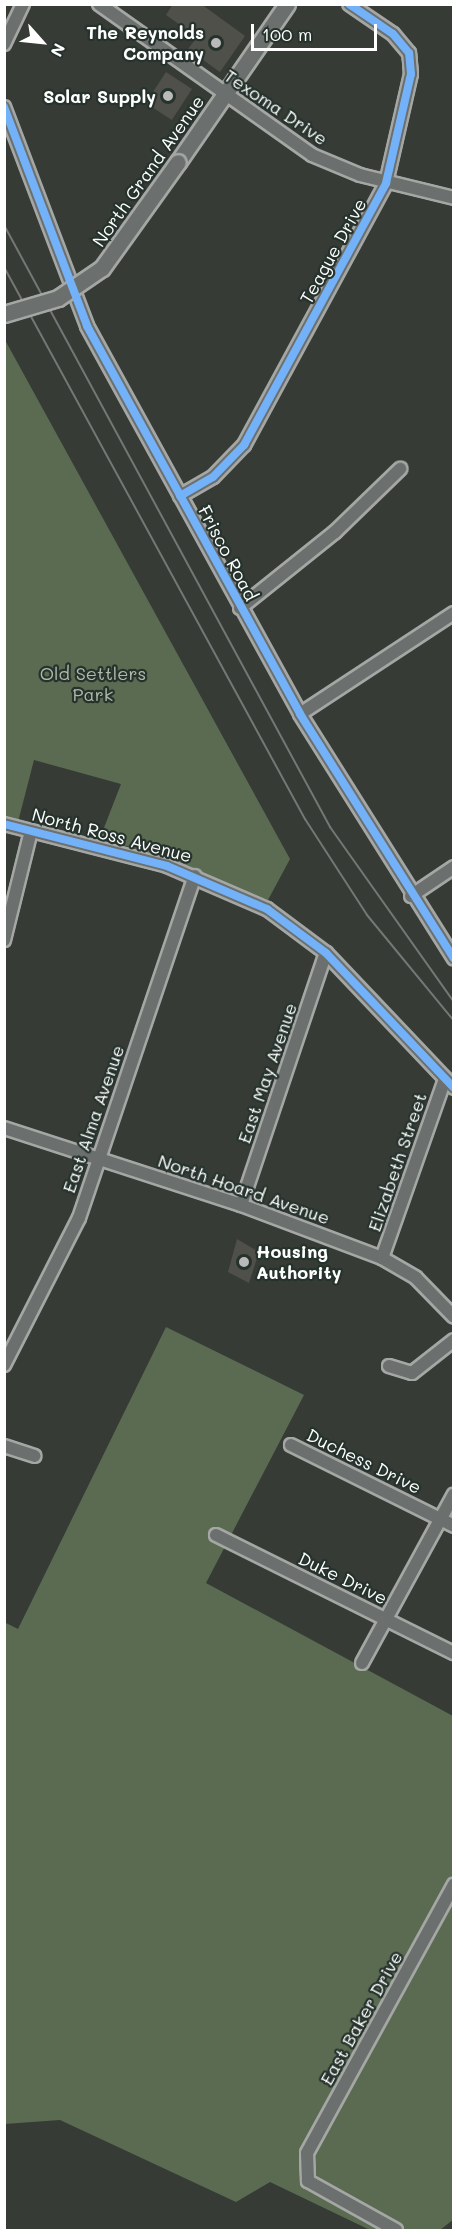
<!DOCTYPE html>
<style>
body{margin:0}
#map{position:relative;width:458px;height:2235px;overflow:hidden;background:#363b36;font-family:Mali,sans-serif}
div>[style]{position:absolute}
.green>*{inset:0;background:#5b6b51}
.building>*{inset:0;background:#50504b;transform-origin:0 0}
.roads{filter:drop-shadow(2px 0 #a5a7a5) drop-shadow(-2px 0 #a5a7a5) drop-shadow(0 2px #a5a7a5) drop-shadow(0 -2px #a5a7a5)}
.minor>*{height:12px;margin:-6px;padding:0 6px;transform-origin:6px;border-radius:6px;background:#6b6f6d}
.major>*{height:15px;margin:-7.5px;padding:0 7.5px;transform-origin:7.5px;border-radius:7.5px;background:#6b6f6d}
.rail>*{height:2px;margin:-1px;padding:0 1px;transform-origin:1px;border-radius:1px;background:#757776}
.bridges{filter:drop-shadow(2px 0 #a5a7a5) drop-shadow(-2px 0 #a5a7a5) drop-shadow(0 2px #a5a7a5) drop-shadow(0 -2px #a5a7a5)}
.major-bridge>*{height:15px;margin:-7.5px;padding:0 7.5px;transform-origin:7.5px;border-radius:7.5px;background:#6b6f6d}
.cycleway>*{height:8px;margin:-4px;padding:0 4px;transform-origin:4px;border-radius:4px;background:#73b2f8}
.dots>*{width:16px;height:16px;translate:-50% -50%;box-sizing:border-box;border:3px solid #26332d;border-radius:50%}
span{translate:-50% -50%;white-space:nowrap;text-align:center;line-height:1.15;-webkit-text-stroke:4.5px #26332d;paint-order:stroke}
.poi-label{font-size:18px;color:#fff;font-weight:700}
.right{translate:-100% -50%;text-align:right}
.left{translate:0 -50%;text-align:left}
.street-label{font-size:18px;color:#fff}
.park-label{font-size:18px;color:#b0b9aa}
.frame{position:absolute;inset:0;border:6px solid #fff;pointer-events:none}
.north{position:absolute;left:12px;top:12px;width:60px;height:60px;-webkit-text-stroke:4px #26332d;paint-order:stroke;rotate:117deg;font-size:16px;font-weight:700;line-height:24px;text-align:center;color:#fff}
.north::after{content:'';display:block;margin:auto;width:21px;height:27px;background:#fff;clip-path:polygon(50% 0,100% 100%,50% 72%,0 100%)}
.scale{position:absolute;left:251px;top:24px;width:126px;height:27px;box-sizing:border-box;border:3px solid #fff;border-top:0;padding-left:8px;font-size:18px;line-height:21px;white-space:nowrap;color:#fff;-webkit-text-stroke:4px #26332d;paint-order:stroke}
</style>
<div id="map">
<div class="green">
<i style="clip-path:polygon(5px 340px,290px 859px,268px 900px,163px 857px,100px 838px,121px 784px,34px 760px,18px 822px,5px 819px)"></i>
<i style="clip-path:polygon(166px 1327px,304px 1395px,206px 1583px,453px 1716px,454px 2219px,440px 2230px,370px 2230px,270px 2182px,236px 2202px,60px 2120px,5px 2124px,4px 1622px,18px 1629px)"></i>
</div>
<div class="building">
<i style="clip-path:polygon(173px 4px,201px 4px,245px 36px,220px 72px,188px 49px,197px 37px,166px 15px)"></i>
<i style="left:166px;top:72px;width:31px;height:37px;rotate:33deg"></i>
<i style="clip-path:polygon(237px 1239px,259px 1252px,249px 1283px,228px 1272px)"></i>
</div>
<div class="roads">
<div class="minor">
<i style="left:99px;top:4px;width:261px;rotate:35.3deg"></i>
<i style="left:312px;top:155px;width:52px;rotate:22.6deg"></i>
<i style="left:360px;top:175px;width:97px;rotate:13.7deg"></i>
<i style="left:4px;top:44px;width:44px;rotate:-64.6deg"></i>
<i style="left:4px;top:107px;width:234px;rotate:69.2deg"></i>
<i style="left:87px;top:326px;width:443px;rotate:61.2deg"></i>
<i style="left:300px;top:714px;width:289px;rotate:57.8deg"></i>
<i style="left:180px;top:496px;width:38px;rotate:-30deg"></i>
<i style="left:213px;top:477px;width:45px;rotate:-45.9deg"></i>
<i style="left:244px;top:445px;width:298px;rotate:-61.5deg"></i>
<i style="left:386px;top:183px;width:112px;rotate:-77.1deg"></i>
<i style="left:411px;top:74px;width:21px;rotate:-95deg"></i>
<i style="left:409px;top:53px;width:25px;rotate:-130deg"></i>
<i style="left:393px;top:34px;width:53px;rotate:-145.7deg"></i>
<i style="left:240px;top:608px;width:122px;rotate:-38.7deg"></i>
<i style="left:335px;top:532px;width:91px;rotate:-44.1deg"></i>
<i style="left:300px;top:714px;width:184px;rotate:-33.3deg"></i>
<i style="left:4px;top:824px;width:168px;rotate:14.4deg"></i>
<i style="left:167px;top:866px;width:109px;rotate:23.3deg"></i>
<i style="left:267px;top:909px;width:74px;rotate:36.7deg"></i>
<i style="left:326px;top:953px;width:186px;rotate:46.5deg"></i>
<i style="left:411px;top:896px;width:52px;rotate:-34deg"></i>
<i style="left:4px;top:940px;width:112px;rotate:-76.1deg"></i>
<i style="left:4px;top:1128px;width:249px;rotate:18deg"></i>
<i style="left:241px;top:1205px;width:151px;rotate:20.6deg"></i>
<i style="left:382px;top:1258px;width:39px;rotate:30deg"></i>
<i style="left:416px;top:1278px;width:54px;rotate:45.7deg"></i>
<i style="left:241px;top:1205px;width:266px;rotate:-71.4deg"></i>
<i style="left:382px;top:1258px;width:190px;rotate:-70.6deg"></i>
<i style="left:4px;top:1365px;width:165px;rotate:-63deg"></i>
<i style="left:79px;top:1218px;width:361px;rotate:-71.3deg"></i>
<i style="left:389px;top:1366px;width:24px;rotate:17deg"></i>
<i style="left:412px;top:1373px;width:53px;rotate:-38.2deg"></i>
<i style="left:291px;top:1445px;width:182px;rotate:26.4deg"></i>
<i style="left:4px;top:1446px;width:32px;rotate:18deg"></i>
<i style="left:216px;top:1535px;width:266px;rotate:26.4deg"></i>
<i style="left:362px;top:1663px;width:192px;rotate:-61.4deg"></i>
<i style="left:396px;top:2230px;width:101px;rotate:-150.9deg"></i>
<i style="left:308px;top:2181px;width:28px;rotate:-92deg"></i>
<i style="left:307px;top:2153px;width:306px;rotate:-61.3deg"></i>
</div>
<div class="major">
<i style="left:178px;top:162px;width:192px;rotate:-55.4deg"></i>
</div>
</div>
<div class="rail">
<i style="left:4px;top:225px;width:685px;rotate:61.56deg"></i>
<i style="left:330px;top:827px;width:214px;rotate:54.7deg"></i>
<i style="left:4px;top:267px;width:629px;rotate:61.4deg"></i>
<i style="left:305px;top:819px;width:114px;rotate:57.1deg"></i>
<i style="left:367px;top:915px;width:137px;rotate:50.6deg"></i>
</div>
<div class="bridges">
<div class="major-bridge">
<i style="left:4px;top:314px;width:56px;rotate:-16.5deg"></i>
<i style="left:58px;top:298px;width:53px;rotate:-34.3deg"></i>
<i style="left:102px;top:268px;width:130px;rotate:-54.4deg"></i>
</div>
</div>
<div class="cycleway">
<i style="left:4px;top:107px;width:234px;rotate:69.2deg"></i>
<i style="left:87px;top:326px;width:443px;rotate:61.2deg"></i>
<i style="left:300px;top:714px;width:289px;rotate:57.8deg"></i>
<i style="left:180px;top:496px;width:38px;rotate:-30deg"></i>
<i style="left:213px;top:477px;width:45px;rotate:-45.9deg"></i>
<i style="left:244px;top:445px;width:298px;rotate:-61.5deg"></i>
<i style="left:386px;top:183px;width:112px;rotate:-77.1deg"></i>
<i style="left:411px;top:74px;width:21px;rotate:-95deg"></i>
<i style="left:409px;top:53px;width:25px;rotate:-130deg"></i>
<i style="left:393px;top:34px;width:53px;rotate:-145.7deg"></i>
<i style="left:4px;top:824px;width:168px;rotate:14.4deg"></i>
<i style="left:167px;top:866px;width:109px;rotate:23.3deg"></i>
<i style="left:267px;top:909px;width:74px;rotate:36.7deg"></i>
<i style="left:326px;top:953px;width:186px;rotate:46.5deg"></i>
</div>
<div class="dots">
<i style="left:216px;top:43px;background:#b9bab9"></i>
<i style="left:168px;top:96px;background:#b9bab9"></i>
<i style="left:244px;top:1262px;background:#b9bab9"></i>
</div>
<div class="poi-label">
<span class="right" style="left:204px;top:43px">The Reynolds<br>Company</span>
<span class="right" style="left:156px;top:96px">Solar Supply</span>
<span class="left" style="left:256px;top:1262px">Housing<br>Authority</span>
</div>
<div class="street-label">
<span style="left:276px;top:107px;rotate:34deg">Texoma Drive</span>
<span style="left:148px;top:171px;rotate:-55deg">North Grand Avenue</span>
<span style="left:333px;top:251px;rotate:-61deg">Teague Drive</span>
<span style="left:228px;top:553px;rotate:62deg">Frisco Road</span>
<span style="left:112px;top:835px;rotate:15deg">North Ross Avenue</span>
<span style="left:267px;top:1073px;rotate:-71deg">East May Avenue</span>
<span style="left:93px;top:1119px;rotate:-71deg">East Alma Avenue</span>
<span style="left:397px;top:1162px;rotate:-71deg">Elizabeth Street</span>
<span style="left:244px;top:1189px;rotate:19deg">North Hoard Avenue</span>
<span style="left:364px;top:1461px;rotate:26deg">Duchess Drive</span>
<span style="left:343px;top:1578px;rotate:26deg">Duke Drive</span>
<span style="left:361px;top:2018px;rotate:-61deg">East Baker Drive</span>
</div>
<div class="park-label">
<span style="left:93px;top:684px">Old Settlers<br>Park</span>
</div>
<div class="frame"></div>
<div class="north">N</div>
<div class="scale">100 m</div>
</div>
